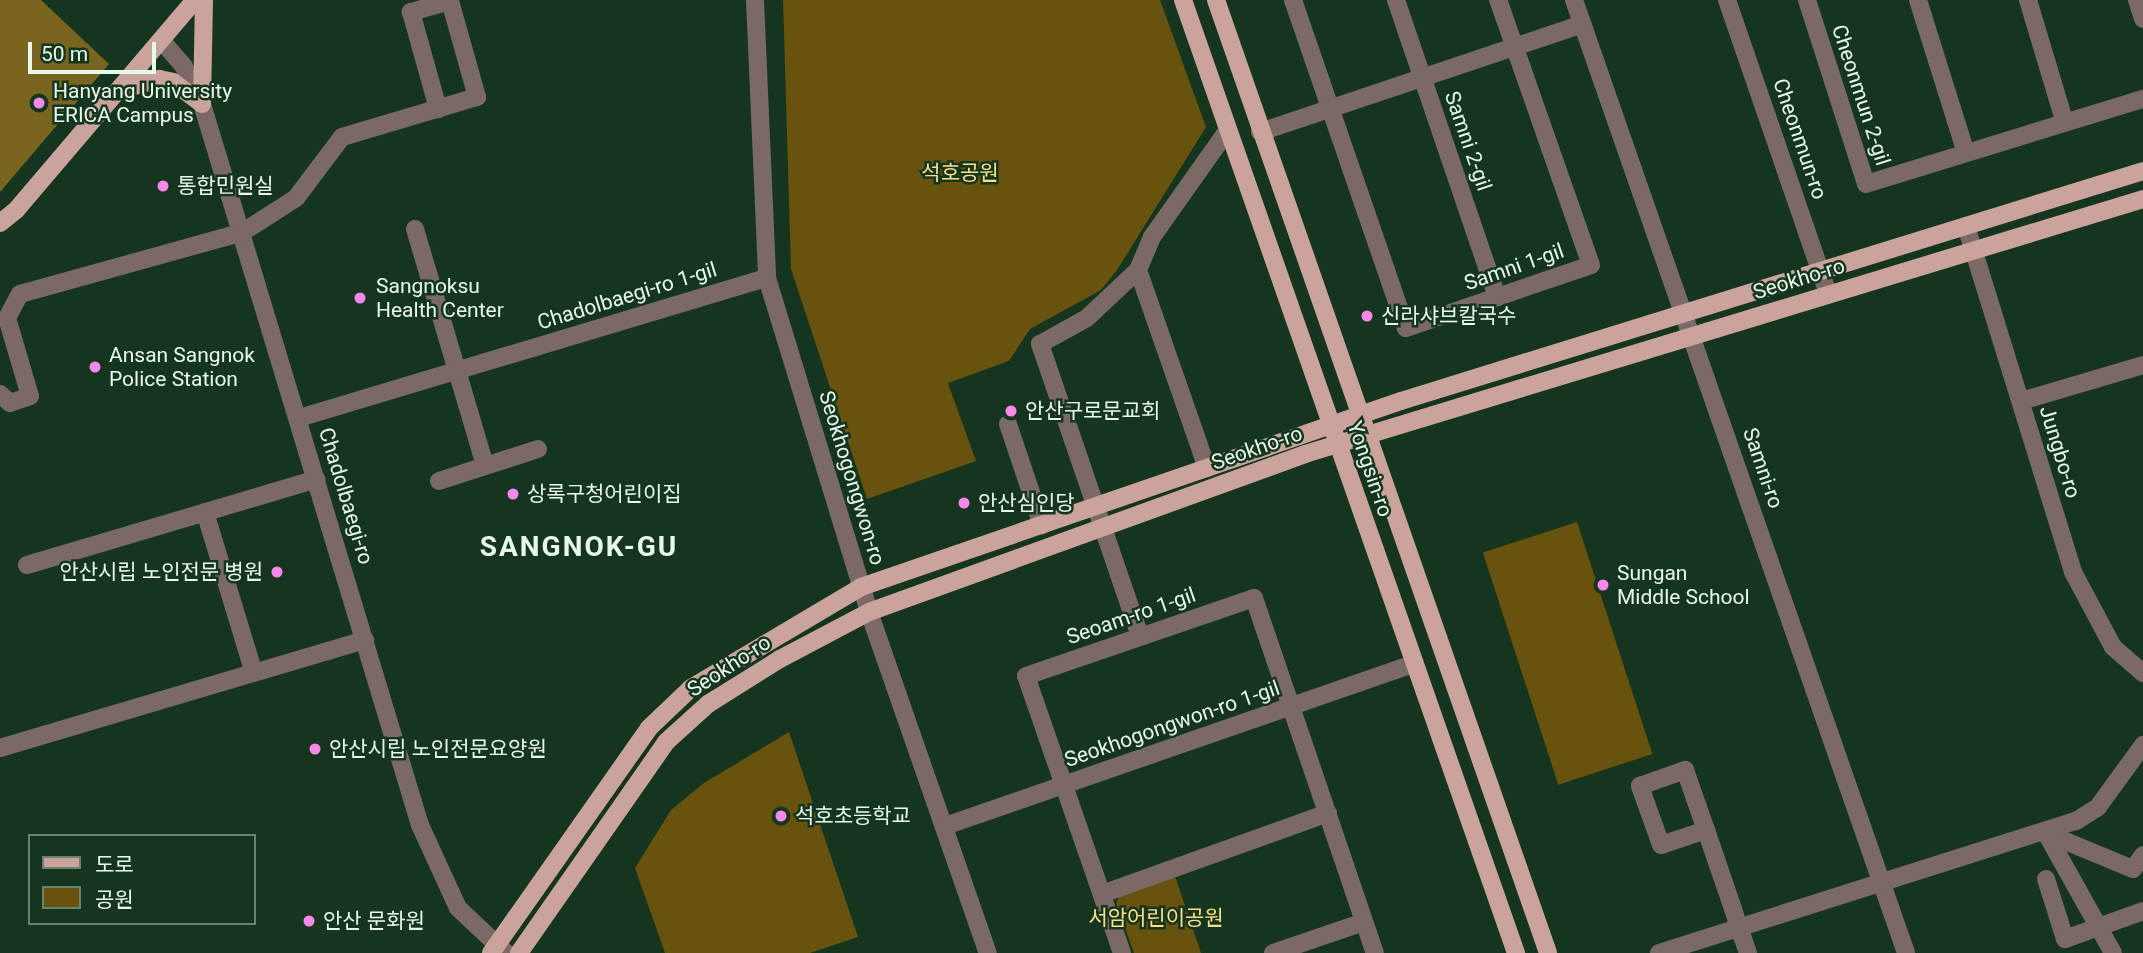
<!DOCTYPE html>
<meta charset="utf-8">
<style>
body{margin:0}
#map{position:relative;width:2143px;height:953px;overflow:hidden;background:#15351f;font-family:Roboto,"Noto Sans KR",sans-serif}
div>[style]{position:absolute}
.green>*{inset:0;background:#67530e;transform-origin:0 0}
.forest>*{inset:0;background:#796420}
.minor>*{height:18px;margin:-9px;padding:0 9px;transform-origin:9px;border-radius:9px;background:#7b6965}
.major>*{height:18px;margin:-9px;padding:0 9px;transform-origin:9px;border-radius:9px;background:#c9a39c}
.dots>*{width:19px;height:19px;translate:-50% -50%;box-sizing:border-box;border:4px solid #15351f;border-radius:50%}
span{translate:-50% -50%;white-space:nowrap;text-align:center;line-height:1.15;-webkit-text-stroke:5px #15351f;paint-order:stroke}
.poi-label{font-size:21px;color:#e7f9eb}
.left{translate:0 -50%;text-align:left}
.right{translate:-100% -50%;text-align:right}
.street-label{font-size:21px;color:#e7f9eb}
.park-label{font-size:21px;color:#fddf87}
.district-label{font-size:28px;color:#e7f9eb;font-weight:700;letter-spacing:2px}
.legend{position:absolute;left:28px;top:834px;width:228px;height:91px;box-sizing:border-box;background:#15351f;border:2px solid #698371;margin:0;padding:9px 12px;list-style:none;font-size:21px;color:#e7f9eb}
.legend li{display:flex;align-items:center;gap:14px;height:35px}
.legend b{width:35px;border:2px solid #698371}
.scale{position:absolute;left:28px;top:42px;width:128px;height:32px;box-sizing:border-box;border:4px solid #e7f9eb;border-top:0;padding-left:9px;font-size:21px;line-height:24px;white-space:nowrap;color:#e7f9eb;-webkit-text-stroke:5px #15351f;paint-order:stroke}
</style>
<div id="map">
<div class="green">
<i style="clip-path:polygon(783px 0,1160px 0,1206px 127px,1117px 270px,1101px 290px,1030px 329px,1009px 361px,948px 383px,976px 461px,867px 499px,791px 269px)"></i>
<i style="left:1577px;top:522px;width:244px;height:99px;rotate:72deg"></i>
<i style="clip-path:polygon(789px 732px,858px 937px,810px 953px,665px 953px,635px 868px,671px 810px,704px 783px)"></i>
<i style="clip-path:polygon(1175px 876px,1201px 953px,1134px 953px,1116px 903px,1120px 895px)"></i>
</div>
<div class="forest">
<i style="clip-path:polygon(0 0,41px 0,109px 64px,0 192px)"></i>
</div>
<div class="minor">
<i style="left:755px;top:0;width:278px;rotate:87.5deg"></i>
<i style="left:767px;top:278px;width:349px;rotate:73deg"></i>
<i style="left:869px;top:612px;width:361px;rotate:70.8deg"></i>
<i style="left:1293px;top:0;width:347px;rotate:71deg"></i>
<i style="left:1406px;top:328px;width:195px;rotate:-18.8deg"></i>
<i style="left:1591px;top:265px;width:281px;rotate:-109.3deg"></i>
<i style="left:1396px;top:0;width:314px;rotate:71.2deg"></i>
<i style="left:1574px;top:0;width:1009px;rotate:70.79deg"></i>
<i style="left:1727px;top:0;width:310px;rotate:71deg"></i>
<i style="left:1807px;top:0;width:193px;rotate:72.2deg"></i>
<i style="left:1866px;top:184px;width:290px;rotate:-17.1deg"></i>
<i style="left:1918px;top:0;width:160px;rotate:72.6deg"></i>
<i style="left:2028px;top:0;width:128px;rotate:73.3deg"></i>
<i style="left:2137px;top:0;width:20px;rotate:72deg"></i>
<i style="left:161px;top:40px;width:33px;rotate:49deg"></i>
<i style="left:183px;top:65px;width:43px;rotate:64deg"></i>
<i style="left:202px;top:104px;width:753px;rotate:73.18deg"></i>
<i style="left:420px;top:825px;width:91px;rotate:65.4deg"></i>
<i style="left:458px;top:908px;width:66px;rotate:43.2deg"></i>
<i style="left:1260px;top:132px;width:340px;rotate:-18.5deg"></i>
<i style="left:1966px;top:226px;width:362px;rotate:72.8deg"></i>
<i style="left:2073px;top:572px;width:85px;rotate:61.9deg"></i>
<i style="left:2113px;top:647px;width:40px;rotate:41deg"></i>
<i style="left:415px;top:229px;width:246px;rotate:73.5deg"></i>
<i style="left:1138px;top:270px;width:210px;rotate:70.8deg"></i>
<i style="left:0;top:394px;width:13px;rotate:42deg"></i>
<i style="left:10px;top:403px;width:21px;rotate:-19deg"></i>
<i style="left:30px;top:396px;width:81px;rotate:-106.4deg"></i>
<i style="left:7px;top:318px;width:27px;rotate:-62deg"></i>
<i style="left:20px;top:294px;width:231px;rotate:-15.5deg"></i>
<i style="left:243px;top:232px;width:63px;rotate:-32.7deg"></i>
<i style="left:296px;top:198px;width:76px;rotate:-53deg"></i>
<i style="left:342px;top:137px;width:141px;rotate:-16.5deg"></i>
<i style="left:477px;top:97px;width:100px;rotate:-105.7deg"></i>
<i style="left:450px;top:1px;width:41px;rotate:164.2deg"></i>
<i style="left:411px;top:12px;width:101px;rotate:74.4deg"></i>
<i style="left:2021px;top:401px;width:127px;rotate:-16.4deg"></i>
<i style="left:299px;top:418px;width:488px;rotate:-16.7deg"></i>
<i style="left:1008px;top:424px;width:107px;rotate:71.4deg"></i>
<i style="left:439px;top:481px;width:104px;rotate:-17.9deg"></i>
<i style="left:205px;top:512px;width:168px;rotate:73.1deg"></i>
<i style="left:27px;top:565px;width:302px;rotate:-16.5deg"></i>
<i style="left:1140px;top:636px;width:309px;rotate:-108.9deg"></i>
<i style="left:1040px;top:344px;width:54px;rotate:-29deg"></i>
<i style="left:1087px;top:318px;width:70px;rotate:-43.3deg"></i>
<i style="left:1138px;top:270px;width:36px;rotate:-67deg"></i>
<i style="left:1152px;top:237px;width:130px;rotate:-54.7deg"></i>
<i style="left:0;top:748px;width:381px;rotate:-16.5deg"></i>
<i style="left:945px;top:826px;width:496px;rotate:-19.1deg"></i>
<i style="left:1706px;top:830px;width:47px;rotate:161.6deg"></i>
<i style="left:1661px;top:845px;width:63px;rotate:-109.6deg"></i>
<i style="left:1640px;top:786px;width:48px;rotate:-19.6deg"></i>
<i style="left:1685px;top:770px;width:64px;rotate:70.7deg"></i>
<i style="left:1706px;top:830px;width:83px;rotate:71.1deg"></i>
<i style="left:1733px;top:909px;width:19px;rotate:72deg"></i>
<i style="left:1739px;top:927px;width:28px;rotate:71deg"></i>
<i style="left:2046px;top:833px;width:137px;rotate:60.8deg"></i>
<i style="left:2046px;top:833px;width:94px;rotate:22.5deg"></i>
<i style="left:2133px;top:869px;width:17px;rotate:-54deg"></i>
<i style="left:2046px;top:879px;width:63px;rotate:72.4deg"></i>
<i style="left:2065px;top:939px;width:83px;rotate:-19.7deg"></i>
<i style="left:1102px;top:894px;width:240px;rotate:-19.7deg"></i>
<i style="left:1122px;top:953px;width:293px;rotate:-109.1deg"></i>
<i style="left:1026px;top:676px;width:241px;rotate:-18.9deg"></i>
<i style="left:1254px;top:598px;width:375px;rotate:71.2deg"></i>
<i style="left:1273px;top:953px;width:96px;rotate:-18.8deg"></i>
<i style="left:1659px;top:953px;width:437px;rotate:-17.6deg"></i>
<i style="left:2076px;top:821px;width:26px;rotate:-32deg"></i>
<i style="left:2098px;top:807px;width:77px;rotate:-54deg"></i>
</div>
<div class="major">
<i style="left:1183px;top:0;width:1010px;rotate:70.74deg"></i>
<i style="left:1216px;top:0;width:1009px;rotate:70.79deg"></i>
<i style="left:120px;top:90px;width:41px;rotate:-15.8deg"></i>
<i style="left:159px;top:79px;width:14px;rotate:12deg"></i>
<i style="left:173px;top:82px;width:36px;rotate:37deg"></i>
<i style="left:202px;top:104px;width:104px;rotate:-88.9deg"></i>
<i style="left:0;top:223px;width:22px;rotate:-39deg"></i>
<i style="left:17px;top:209px;width:275px;rotate:-49.6deg"></i>
<i style="left:491px;top:953px;width:275px;rotate:-54.9deg"></i>
<i style="left:649px;top:728px;width:58px;rotate:-43.6deg"></i>
<i style="left:691px;top:688px;width:198px;rotate:-30.7deg"></i>
<i style="left:861px;top:587px;width:571px;rotate:-19.01deg"></i>
<i style="left:1401px;top:401px;width:777px;rotate:-17.22deg"></i>
<i style="left:519px;top:953px;width:257px;rotate:-55.1deg"></i>
<i style="left:666px;top:742px;width:57px;rotate:-42.1deg"></i>
<i style="left:708px;top:704px;width:85px;rotate:-32deg"></i>
<i style="left:780px;top:659px;width:101px;rotate:-27.8deg"></i>
<i style="left:869px;top:612px;width:464px;rotate:-19.9deg"></i>
<i style="left:1305px;top:454px;width:876px;rotate:-16.92deg"></i>
</div>
<div class="dots">
<i style="left:39px;top:103px;background:#f888ea"></i>
<i style="left:163px;top:186px;background:#f888ea"></i>
<i style="left:360px;top:298px;background:#f888ea"></i>
<i style="left:1367px;top:316px;background:#f888ea"></i>
<i style="left:95px;top:367px;background:#f888ea"></i>
<i style="left:1011px;top:411px;background:#f888ea"></i>
<i style="left:513px;top:494px;background:#f888ea"></i>
<i style="left:964px;top:503px;background:#f888ea"></i>
<i style="left:277px;top:572px;background:#f888ea"></i>
<i style="left:1603px;top:585px;background:#f888ea"></i>
<i style="left:315px;top:749px;background:#f888ea"></i>
<i style="left:781px;top:816px;background:#f888ea"></i>
<i style="left:309px;top:921px;background:#f888ea"></i>
</div>
<div class="poi-label">
<span class="left" style="left:53px;top:103px">Hanyang University<br>ERICA Campus</span>
<span class="left" style="left:177px;top:186px">통합민원실</span>
<span class="left" style="left:376px;top:298px">Sangnoksu<br>Health Center</span>
<span class="left" style="left:1381px;top:316px">신라샤브칼국수</span>
<span class="left" style="left:109px;top:367px">Ansan Sangnok<br>Police Station</span>
<span class="left" style="left:1025px;top:411px">안산구로문교회</span>
<span class="left" style="left:527px;top:494px">상록구청어린이집</span>
<span class="left" style="left:978px;top:503px">안산심인당</span>
<span class="right" style="left:263px;top:572px">안산시립 노인전문 병원</span>
<span class="left" style="left:1617px;top:585px">Sungan<br>Middle School</span>
<span class="left" style="left:329px;top:749px">안산시립 노인전문요양원</span>
<span class="left" style="left:795px;top:816px">석호초등학교</span>
<span class="left" style="left:323px;top:921px">안산 문화원</span>
</div>
<div class="street-label">
<span style="left:1861px;top:95px;rotate:72deg">Cheonmun 2-gil</span>
<span style="left:1800px;top:139px;rotate:71deg">Cheonmun-ro</span>
<span style="left:1468px;top:141px;rotate:71deg">Samni 2-gil</span>
<span style="left:1514px;top:267px;rotate:-19deg">Samni 1-gil</span>
<span style="left:1799px;top:279px;rotate:-17deg">Seokho-ro</span>
<span style="left:627px;top:296px;rotate:-17deg">Chadolbaegi-ro 1-gil</span>
<span style="left:1257px;top:448px;rotate:-19deg">Seokho-ro</span>
<span style="left:2060px;top:452px;rotate:73deg">Jungbo-ro</span>
<span style="left:1763px;top:468px;rotate:71deg">Samni-ro</span>
<span style="left:1370px;top:469px;rotate:71deg">Yongsin-ro</span>
<span style="left:852px;top:478px;rotate:73deg">Seokhogongwon-ro</span>
<span style="left:346px;top:496px;rotate:73deg">Chadolbaegi-ro</span>
<span style="left:1131px;top:616px;rotate:-19deg">Seoam-ro 1-gil</span>
<span style="left:729px;top:666px;rotate:-33deg">Seokho-ro</span>
<span style="left:1172px;top:724px;rotate:-19deg">Seokhogongwon-ro 1-gil</span>
</div>
<div class="park-label">
<span style="left:960px;top:173px">석호공원</span>
<span style="left:1156px;top:918px">서암어린이공원</span>
</div>
<div class="district-label">
<span style="left:579px;top:547px">SANGNOK-GU</span>
</div>
<ul class="legend">
<li><b style="height:9px;background:#c9a39c"></b>도로</li>
<li><b style="height:19px;background:#67530e"></b>공원</li>
</ul>
<div class="scale">50 m</div>
</div>
